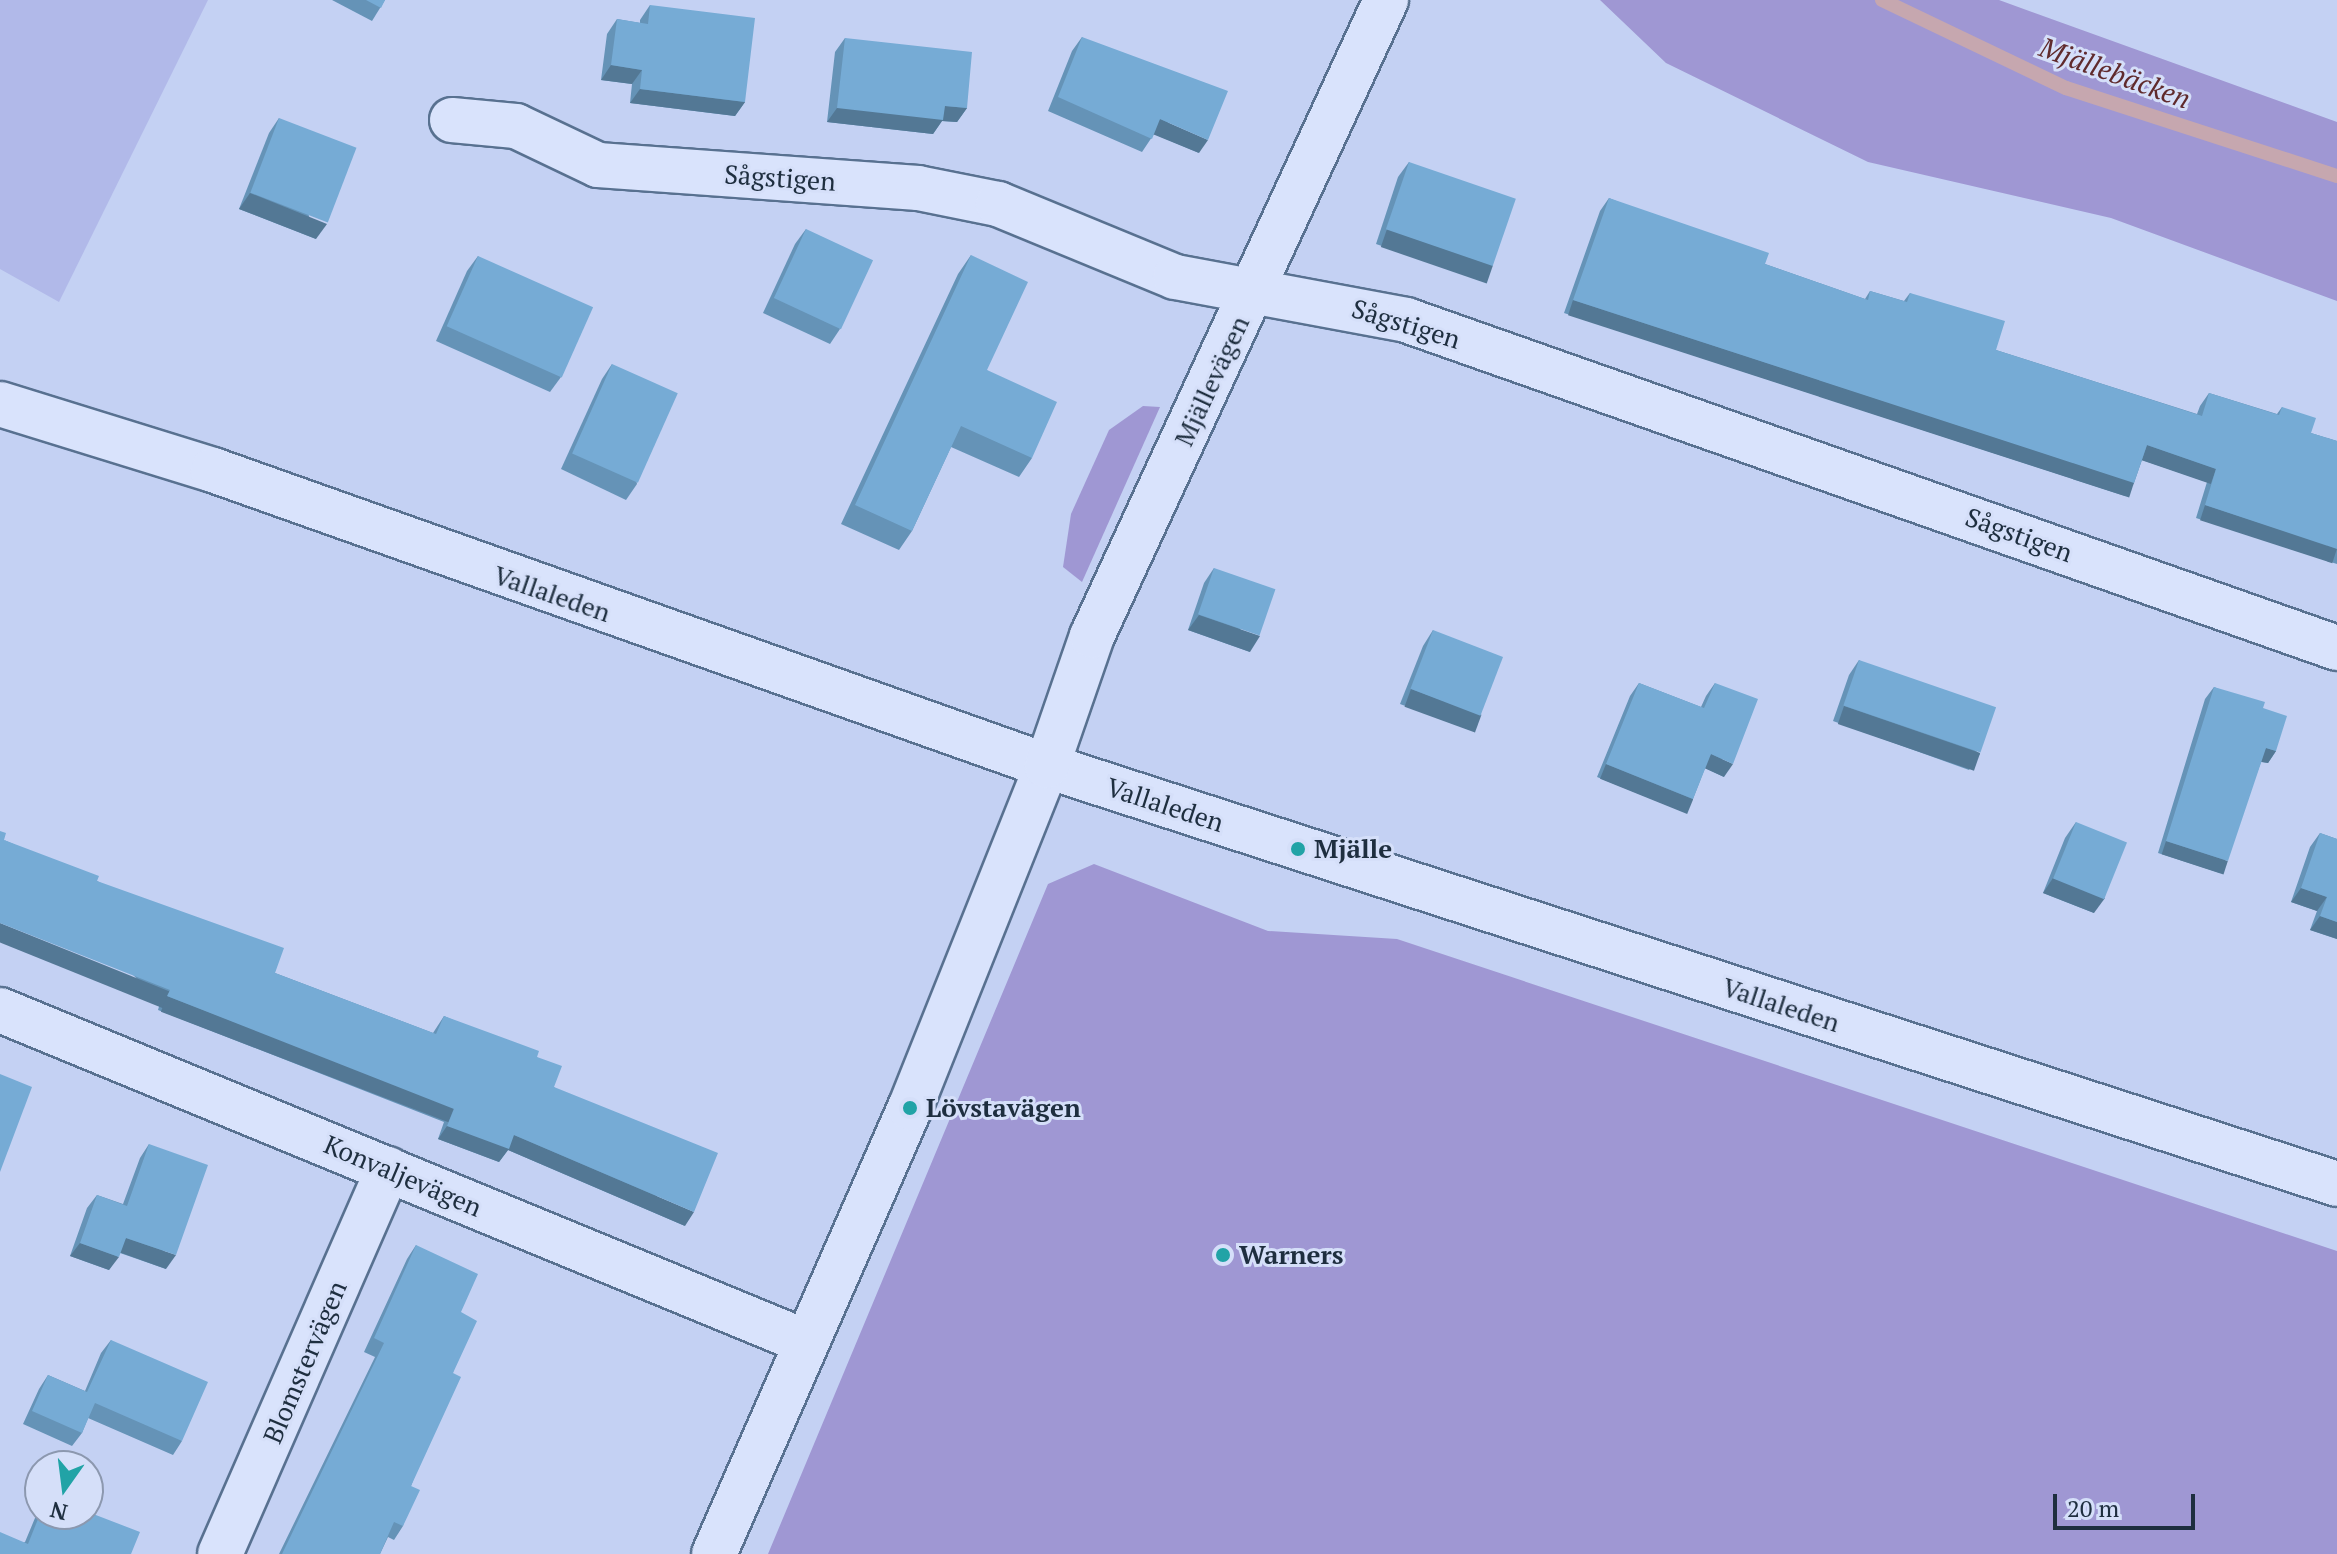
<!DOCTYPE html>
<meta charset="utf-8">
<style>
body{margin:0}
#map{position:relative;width:2337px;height:1554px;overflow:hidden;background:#c4d1f3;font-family:"PT Serif",serif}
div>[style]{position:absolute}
.farmland>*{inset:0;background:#b1b9e9}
.green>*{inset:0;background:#9f97d3}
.stream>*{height:14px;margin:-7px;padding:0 7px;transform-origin:7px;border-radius:7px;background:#c6a7af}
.roads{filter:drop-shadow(2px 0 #587190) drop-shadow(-2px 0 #587190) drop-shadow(0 2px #587190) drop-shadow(0 -2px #587190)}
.street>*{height:44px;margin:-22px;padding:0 22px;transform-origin:22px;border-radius:22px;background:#d9e3fc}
.secondary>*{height:44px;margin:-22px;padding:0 22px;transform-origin:22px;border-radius:22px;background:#d9e3fc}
.wall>*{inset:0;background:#6593b7}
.shaded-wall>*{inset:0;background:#537895;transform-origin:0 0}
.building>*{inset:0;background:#76abd5;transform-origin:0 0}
.dots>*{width:22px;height:22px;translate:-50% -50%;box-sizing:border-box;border:4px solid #d5dff9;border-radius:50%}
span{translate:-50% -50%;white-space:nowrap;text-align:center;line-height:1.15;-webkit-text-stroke:6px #d5dff9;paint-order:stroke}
.street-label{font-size:26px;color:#1e2e3f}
.poi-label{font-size:26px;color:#1e2e3f;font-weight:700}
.left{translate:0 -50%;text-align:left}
.water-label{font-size:28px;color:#602b2d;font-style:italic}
.north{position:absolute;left:24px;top:1450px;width:80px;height:80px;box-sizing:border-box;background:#d5dff9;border:2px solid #8c98af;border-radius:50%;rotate:194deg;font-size:22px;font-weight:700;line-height:32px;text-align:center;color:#1e2e3f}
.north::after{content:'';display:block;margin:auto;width:28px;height:36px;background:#21a3a6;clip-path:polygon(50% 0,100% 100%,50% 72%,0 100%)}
.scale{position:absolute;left:2053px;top:1494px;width:142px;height:36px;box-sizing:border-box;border:4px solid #1e2e3f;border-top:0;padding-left:10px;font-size:24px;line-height:28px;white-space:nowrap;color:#1e2e3f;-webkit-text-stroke:6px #d5dff9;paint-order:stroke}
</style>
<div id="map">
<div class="farmland">
<i style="clip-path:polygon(0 0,208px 0,59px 302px,0 269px)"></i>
</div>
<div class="green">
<i style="clip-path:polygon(1600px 0,1999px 0,2337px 122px,2337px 301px,2111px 218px,1868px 162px,1666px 63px)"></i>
<i style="clip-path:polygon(1143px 406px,1160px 407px,1082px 582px,1063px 567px,1071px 514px,1109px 430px)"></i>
<i style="clip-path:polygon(1094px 864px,1268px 931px,1397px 939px,2337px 1251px,2337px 1554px,768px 1554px,1048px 884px)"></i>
</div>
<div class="stream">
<i style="left:1882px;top:0;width:204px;rotate:25.6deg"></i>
<i style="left:2066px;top:88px;width:285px;rotate:18deg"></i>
</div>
<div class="roads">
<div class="street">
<i style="left:452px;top:120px;width:64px;rotate:5.4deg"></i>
<i style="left:516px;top:126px;width:91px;rotate:25.4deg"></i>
<i style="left:598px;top:165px;width:321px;rotate:4.1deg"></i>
<i style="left:918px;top:188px;width:82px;rotate:11.3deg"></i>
<i style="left:998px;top:204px;width:191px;rotate:22.4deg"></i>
<i style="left:1175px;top:277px;width:235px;rotate:10.5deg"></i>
<i style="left:1406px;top:320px;width:987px;rotate:19.41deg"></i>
<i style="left:0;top:1010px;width:872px;rotate:22.39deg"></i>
<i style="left:220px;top:1554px;width:420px;rotate:-66.4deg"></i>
<i style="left:714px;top:1554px;width:487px;rotate:-66.3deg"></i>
<i style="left:910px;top:1108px;width:368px;rotate:-68.2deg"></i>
</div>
<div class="secondary">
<i style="left:0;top:404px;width:223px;rotate:17.2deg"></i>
<i style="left:213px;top:470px;width:885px;rotate:19.54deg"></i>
<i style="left:1047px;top:766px;width:1356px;rotate:17.95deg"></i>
<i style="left:1047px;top:766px;width:138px;rotate:-70.9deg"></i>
<i style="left:1092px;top:636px;width:701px;rotate:-65.19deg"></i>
</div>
</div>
<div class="wall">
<i style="clip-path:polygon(332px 0,385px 0,372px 21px)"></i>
<i style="clip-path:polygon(650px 5px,745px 102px,735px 116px,630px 103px,632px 84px,601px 80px,607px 34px,617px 19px,640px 23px,640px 20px)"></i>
<i style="clip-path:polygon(1082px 37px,1199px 153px,1154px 134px,1142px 152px,1048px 111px,1072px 51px)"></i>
<i style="clip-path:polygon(845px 38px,967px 108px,957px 122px,942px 121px,933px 134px,827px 122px,835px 52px)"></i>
<i style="clip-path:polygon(279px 118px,316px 239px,239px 209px,269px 133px)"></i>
<i style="clip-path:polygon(1409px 162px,1493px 265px,1482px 280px,1376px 244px,1398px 177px)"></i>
<i style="clip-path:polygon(1609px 198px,1765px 264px,1865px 299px,1870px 291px,1904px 301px,1910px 293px,1996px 350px,2197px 414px,2200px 406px,2209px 393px,2277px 414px,2282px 407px,2311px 433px,2337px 441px,2337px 564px,2196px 518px,2207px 482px,2142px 460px,2134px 483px,2125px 496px,1564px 313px,1600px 211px)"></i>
<i style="clip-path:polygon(806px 229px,840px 329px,830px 344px,763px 313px,795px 244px)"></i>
<i style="clip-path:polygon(971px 255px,987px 370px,1032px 458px,1019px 477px,951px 447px,912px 531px,899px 550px,841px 524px,958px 274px)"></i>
<i style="clip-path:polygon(478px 256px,561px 377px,550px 392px,436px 341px,467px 271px)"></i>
<i style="clip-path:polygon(612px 364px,637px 484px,626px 500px,561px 469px,602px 379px)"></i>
<i style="clip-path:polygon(1214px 568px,1250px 652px,1188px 630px,1204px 583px)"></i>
<i style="clip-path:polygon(1433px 630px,1470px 730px,1400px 704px,1423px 646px)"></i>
<i style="clip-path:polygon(1859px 660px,1980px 754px,1969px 770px,1833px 721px,1849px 675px)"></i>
<i style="clip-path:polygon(1639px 683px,1701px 707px,1706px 696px,1715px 683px,1724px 777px,1705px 768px,1693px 799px,1684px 812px,1597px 777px,1630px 696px)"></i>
<i style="clip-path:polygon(2214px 687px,2263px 708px,2276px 751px,2268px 763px,2261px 762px,2220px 873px,2158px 853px,2205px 699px)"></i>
<i style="clip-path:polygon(2076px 822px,2094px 913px,2043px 893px,2065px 838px)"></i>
<i style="clip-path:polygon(2320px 833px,2337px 839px,2337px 939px,2310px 930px,2317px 911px,2291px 902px,2310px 847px)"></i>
<i style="clip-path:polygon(4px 840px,97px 881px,275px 973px,433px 1033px,444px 1016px,537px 1057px,554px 1087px,685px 1226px,508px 1150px,499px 1162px,438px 1139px,444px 1122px,158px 1010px,160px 1003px)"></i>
<i style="clip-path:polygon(149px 1144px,166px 1269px,120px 1253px,109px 1270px,70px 1256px,87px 1208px,97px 1195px,123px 1204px,140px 1158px)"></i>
<i style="clip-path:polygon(416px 1245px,461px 1312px,453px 1373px,411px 1486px,403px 1526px,394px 1540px,388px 1537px,380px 1554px,279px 1554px,375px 1357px,364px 1352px,407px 1259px)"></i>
<i style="clip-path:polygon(111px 1340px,182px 1441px,173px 1455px,88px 1418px,82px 1433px,72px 1446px,23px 1424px,39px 1389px,48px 1375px,85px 1391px,101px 1353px)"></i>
<i style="clip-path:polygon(40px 1506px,40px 1514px,131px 1554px,0 1554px,25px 1542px)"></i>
</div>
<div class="shaded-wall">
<i style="clip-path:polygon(611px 65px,642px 70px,632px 84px,601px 80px)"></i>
<i style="clip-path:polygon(640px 89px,745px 102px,735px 116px,630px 103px)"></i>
<i style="clip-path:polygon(945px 106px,967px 108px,957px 122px,942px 121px,933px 134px,827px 122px,837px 108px)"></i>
<i style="clip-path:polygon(1160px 119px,1208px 140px,1199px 153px,1150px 133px)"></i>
<i style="clip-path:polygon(250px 193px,327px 224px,316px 239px,239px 209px)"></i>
<i style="left:1387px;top:229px;width:112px;height:19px;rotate:19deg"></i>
<i style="left:1573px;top:300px;width:590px;height:16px;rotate:18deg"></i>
<i style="left:2147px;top:445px;width:73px;height:16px;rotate:19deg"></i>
<i style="left:2205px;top:505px;width:139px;height:16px;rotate:18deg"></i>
<i style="clip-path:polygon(1199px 615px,1260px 636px,1250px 652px,1188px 630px)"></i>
<i style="left:1411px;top:689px;width:75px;height:19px;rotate:20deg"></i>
<i style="left:1844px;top:706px;width:144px;height:19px;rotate:19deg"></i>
<i style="clip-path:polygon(2266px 748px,2276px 751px,2268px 763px,2257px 761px)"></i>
<i style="clip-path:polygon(1711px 754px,1733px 764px,1724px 777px,1702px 767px)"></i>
<i style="left:1606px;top:764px;width:94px;height:16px;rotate:22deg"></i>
<i style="left:2166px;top:841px;width:65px;height:14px;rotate:18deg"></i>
<i style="clip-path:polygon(2053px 878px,2105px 898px,2094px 913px,2043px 893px)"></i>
<i style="clip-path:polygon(2301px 888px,2327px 897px,2317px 911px,2291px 902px)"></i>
<i style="clip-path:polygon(2320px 916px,2337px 922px,2337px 939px,2310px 930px)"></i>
<i style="left:0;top:923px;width:183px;height:18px;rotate:22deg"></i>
<i style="left:167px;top:996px;width:308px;height:17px;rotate:21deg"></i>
<i style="clip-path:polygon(447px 1126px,514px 1135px,694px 1212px,685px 1226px,508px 1150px,499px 1162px,438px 1139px)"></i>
<i style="clip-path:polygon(126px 1238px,176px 1255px,166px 1269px,116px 1251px)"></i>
<i style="clip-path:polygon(80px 1243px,119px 1257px,109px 1270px,70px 1256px)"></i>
</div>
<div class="building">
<i style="clip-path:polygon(366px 0,385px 0,381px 8px)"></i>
<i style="clip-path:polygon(650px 5px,755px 18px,745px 102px,640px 89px,642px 70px,611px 65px,617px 19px,648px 24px)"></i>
<i style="clip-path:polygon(1082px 37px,1228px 91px,1208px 140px,1160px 119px,1152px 139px,1058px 97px)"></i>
<i style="clip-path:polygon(845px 38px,972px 52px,967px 108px,945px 106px,943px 120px,837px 108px)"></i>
<i style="left:279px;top:118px;width:83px;height:80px;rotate:21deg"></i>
<i style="left:1409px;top:162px;width:113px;height:71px;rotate:19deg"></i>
<i style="clip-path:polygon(1609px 198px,1769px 253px,1765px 264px,1868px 300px,1870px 291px,1907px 302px,1910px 293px,2005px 321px,1996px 350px,2202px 416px,2209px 393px,2279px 415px,2282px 407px,2316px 418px,2311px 433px,2337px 441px,2337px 549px,2205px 505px,2216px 469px,2147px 445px,2134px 483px,1573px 300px)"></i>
<i style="left:806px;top:229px;width:74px;height:76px;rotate:25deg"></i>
<i style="clip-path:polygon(971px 255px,1028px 282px,987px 370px,1057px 402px,1032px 458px,961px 426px,912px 531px,855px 505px)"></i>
<i style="left:478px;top:256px;width:126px;height:77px;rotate:24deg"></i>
<i style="left:612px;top:364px;width:72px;height:98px;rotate:24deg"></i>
<i style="left:1214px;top:568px;width:65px;height:49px;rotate:19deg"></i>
<i style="left:1433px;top:630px;width:75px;height:63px;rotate:21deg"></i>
<i style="left:1859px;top:660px;width:145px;height:48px;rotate:19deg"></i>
<i style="clip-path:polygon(1639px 683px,1704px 708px,1715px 683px,1758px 699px,1733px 764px,1711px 754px,1693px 799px,1606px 764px)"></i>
<i style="clip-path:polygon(2214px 687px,2265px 702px,2263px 708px,2287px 716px,2276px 751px,2266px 748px,2228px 861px,2166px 841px)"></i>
<i style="left:2076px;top:822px;width:55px;height:61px;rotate:22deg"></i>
<i style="clip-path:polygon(0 831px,6px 833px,4px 840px,99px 876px,97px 881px,284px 948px,275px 973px,436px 1034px,444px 1016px,539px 1051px,537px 1057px,562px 1066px,554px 1087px,718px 1153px,694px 1212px,514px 1135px,509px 1149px,447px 1126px,454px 1109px,167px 996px,170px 990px,0 923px)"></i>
<i style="clip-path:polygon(2320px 833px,2337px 839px,2337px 922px,2320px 916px,2327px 897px,2301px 888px)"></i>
<i style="clip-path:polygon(0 1074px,32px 1087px,0 1172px)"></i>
<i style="clip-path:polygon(149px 1144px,208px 1165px,176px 1255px,126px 1238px,119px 1257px,80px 1243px,97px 1195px,127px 1206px)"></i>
<i style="clip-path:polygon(416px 1245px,478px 1274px,461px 1312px,477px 1321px,453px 1373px,461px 1377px,411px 1486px,420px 1490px,403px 1526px,394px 1522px,380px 1554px,282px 1554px,384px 1343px,374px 1338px)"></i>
<i style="clip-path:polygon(111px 1340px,208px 1382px,182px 1441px,95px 1403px,82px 1433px,32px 1411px,48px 1375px,87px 1392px)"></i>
<i style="clip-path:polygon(88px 1512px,140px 1532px,131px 1554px,0 1554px,0 1532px,28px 1544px,40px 1514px,88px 1514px)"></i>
</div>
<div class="dots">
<i style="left:1298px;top:849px;background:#21a3a6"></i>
<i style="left:910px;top:1108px;background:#21a3a6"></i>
<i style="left:1223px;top:1255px;background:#21a3a6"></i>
</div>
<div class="street-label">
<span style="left:780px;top:178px;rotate:4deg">Sågstigen</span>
<span style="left:1406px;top:324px;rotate:17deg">Sågstigen</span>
<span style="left:1212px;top:381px;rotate:-65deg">Mjällevägen</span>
<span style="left:2019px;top:535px;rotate:20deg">Sågstigen</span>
<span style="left:552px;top:594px;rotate:19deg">Vallaleden</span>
<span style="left:1165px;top:805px;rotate:18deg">Vallaleden</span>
<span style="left:1781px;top:1005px;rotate:18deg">Vallaleden</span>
<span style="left:403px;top:1176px;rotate:23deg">Konvaljevägen</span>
<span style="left:305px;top:1362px;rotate:-67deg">Blomstervägen</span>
</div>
<div class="poi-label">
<span class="left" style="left:1314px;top:849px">Mjälle</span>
<span class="left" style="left:926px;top:1108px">Lövstavägen</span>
<span class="left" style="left:1239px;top:1255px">Warners</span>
</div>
<div class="water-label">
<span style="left:2115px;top:73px;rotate:20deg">Mjällebäcken</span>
</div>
<div class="north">N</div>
<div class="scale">20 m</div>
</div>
